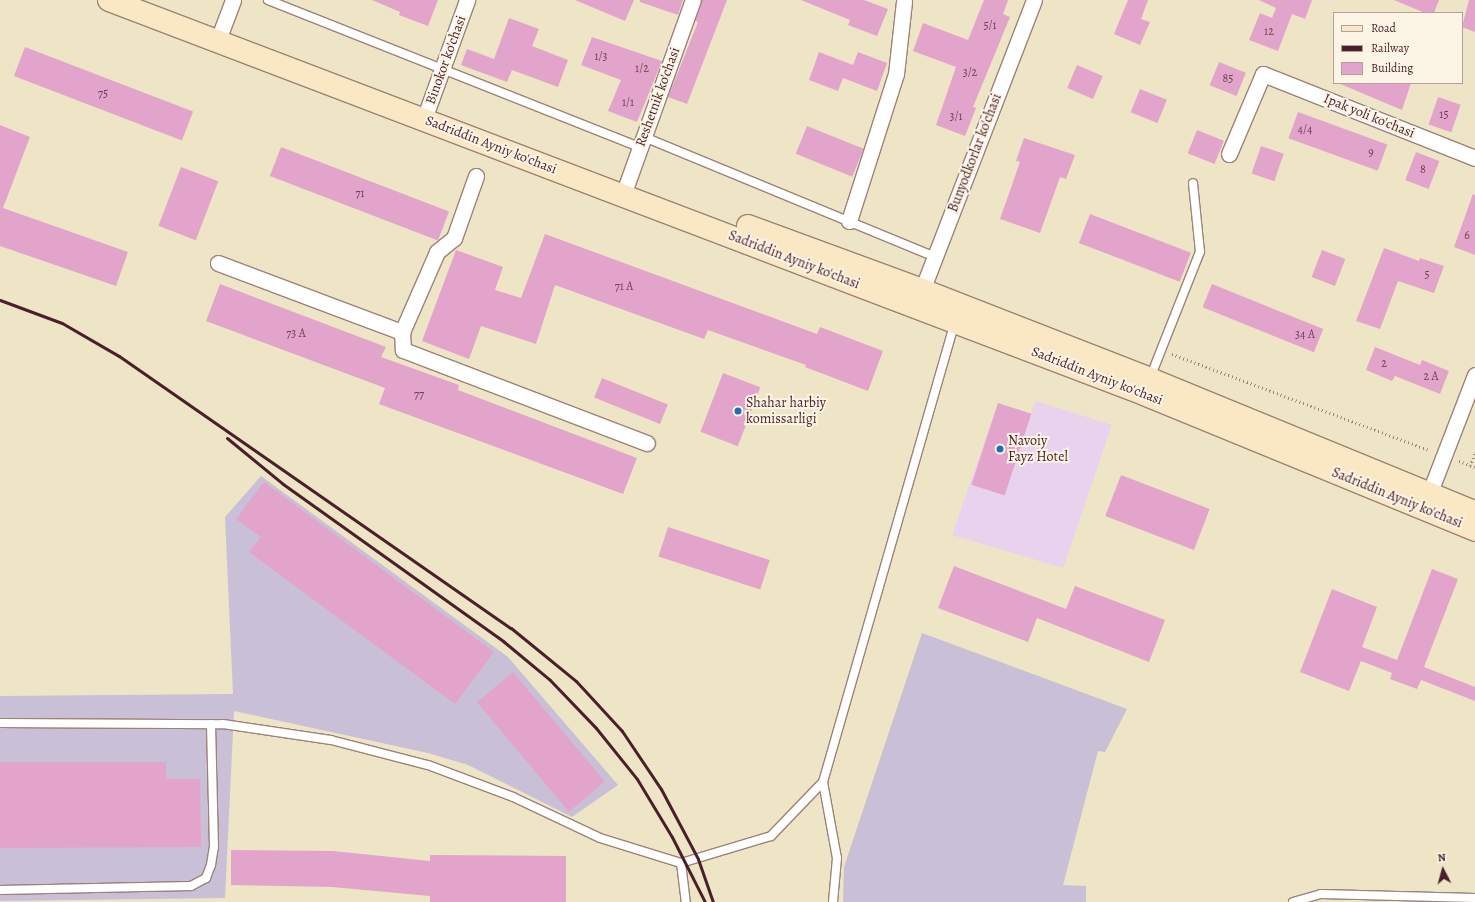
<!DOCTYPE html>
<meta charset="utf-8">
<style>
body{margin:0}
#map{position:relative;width:1475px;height:902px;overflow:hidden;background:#ede5c6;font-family:Alegreya,serif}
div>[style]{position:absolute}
.built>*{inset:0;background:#e9d2ed}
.industrial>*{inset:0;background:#c9bfd7}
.building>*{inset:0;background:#e3a4cb;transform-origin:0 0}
.path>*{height:2.5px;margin-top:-1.25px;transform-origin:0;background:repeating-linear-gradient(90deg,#9c8278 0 1px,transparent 0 4px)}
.roads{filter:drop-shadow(1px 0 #9c8278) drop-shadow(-1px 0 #9c8278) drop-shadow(0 1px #9c8278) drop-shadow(0 -1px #9c8278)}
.lane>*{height:8px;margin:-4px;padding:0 4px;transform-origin:4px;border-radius:4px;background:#fff}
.street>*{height:15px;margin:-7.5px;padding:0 7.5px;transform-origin:7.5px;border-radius:7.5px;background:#fff}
.secondary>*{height:22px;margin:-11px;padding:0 11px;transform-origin:11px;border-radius:11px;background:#fae7c3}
.rail>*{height:3px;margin:-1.5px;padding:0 1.5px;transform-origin:1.5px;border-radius:1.5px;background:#4a1f2b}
.dots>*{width:11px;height:11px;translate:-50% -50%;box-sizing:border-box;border:2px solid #fcf5e5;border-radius:50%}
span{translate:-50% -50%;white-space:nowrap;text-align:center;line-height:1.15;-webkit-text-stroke:4px #fcf5e5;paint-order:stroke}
.number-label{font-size:12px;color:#704053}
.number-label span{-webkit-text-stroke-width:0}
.street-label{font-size:14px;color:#4a1f2b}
.poi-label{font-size:14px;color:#4a1f2b}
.left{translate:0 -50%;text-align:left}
.legend{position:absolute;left:1333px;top:12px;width:130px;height:72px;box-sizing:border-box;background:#fcf5e5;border:1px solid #b59f9b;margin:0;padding:5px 7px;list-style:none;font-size:12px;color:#4a1f2b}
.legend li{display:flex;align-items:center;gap:8px;height:20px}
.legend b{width:20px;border:1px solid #b59f9b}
.north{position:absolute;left:1423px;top:850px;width:40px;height:40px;-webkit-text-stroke:3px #fcf5e5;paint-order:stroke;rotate:354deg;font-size:11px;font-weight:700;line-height:16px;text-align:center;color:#4a1f2b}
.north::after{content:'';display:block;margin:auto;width:14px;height:18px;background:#4a1f2b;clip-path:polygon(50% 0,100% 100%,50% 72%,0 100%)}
</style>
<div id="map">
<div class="built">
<i style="clip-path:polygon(1036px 401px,1112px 425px,1063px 568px,952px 535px,998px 403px,1031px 414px)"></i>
</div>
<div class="industrial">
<i style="clip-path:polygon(261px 476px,508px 657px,618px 785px,572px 817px,468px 765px,428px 753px,234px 711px,225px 898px,0 901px,0 696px,233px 694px,225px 517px)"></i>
<i style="clip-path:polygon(922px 633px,1127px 709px,1105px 752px,1098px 751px,1063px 885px,1086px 886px,1086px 902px,843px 902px,844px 867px)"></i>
</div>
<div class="building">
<i style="clip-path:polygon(372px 0,438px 0,428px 26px,399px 15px,400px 12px)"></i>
<i style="clip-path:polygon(575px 0,634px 0,625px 21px)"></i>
<i style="clip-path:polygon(640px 0,683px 0,678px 15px,640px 2px)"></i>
<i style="clip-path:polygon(702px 0,727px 0,687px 104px,668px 97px,698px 22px,695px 21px)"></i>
<i style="clip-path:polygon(801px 0,864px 0,888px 9px,877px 36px,848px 25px,850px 20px)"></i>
<i style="clip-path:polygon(984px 0,1008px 0,1003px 14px,1010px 17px,973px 107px,976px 108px,965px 136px,936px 125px,956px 67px,913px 51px,923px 23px,968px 40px)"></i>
<i style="clip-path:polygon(1128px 0,1148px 0,1141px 19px,1150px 22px,1140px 45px,1114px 34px)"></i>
<i style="clip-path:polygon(1259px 0,1312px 0,1305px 19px,1292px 14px,1278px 51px,1249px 40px,1260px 13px,1272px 18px,1276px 8px)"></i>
<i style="clip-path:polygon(1394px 0,1439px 0,1434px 13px,1425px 13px)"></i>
<i style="clip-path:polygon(1469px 0,1475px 0,1475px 32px,1462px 27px)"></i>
<i style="clip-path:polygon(509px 18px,539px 29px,532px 46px,568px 60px,558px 87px,512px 70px,507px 82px,461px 65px,467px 49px,494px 59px)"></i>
<i style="clip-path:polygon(592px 37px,662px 61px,637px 122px,608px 111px,621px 80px,581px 65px)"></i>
<i style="left:25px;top:47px;width:180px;height:31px;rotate:21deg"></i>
<i style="clip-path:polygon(819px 52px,853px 65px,858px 52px,887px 63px,877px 91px,843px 78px,838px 91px,809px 80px)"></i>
<i style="left:1219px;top:62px;width:29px;height:25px;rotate:22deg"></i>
<i style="left:1077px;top:65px;width:28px;height:25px;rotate:23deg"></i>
<i style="clip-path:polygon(1338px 83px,1411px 83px,1402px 110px)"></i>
<i style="left:1140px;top:89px;width:29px;height:25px;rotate:22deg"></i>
<i style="left:1438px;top:97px;width:24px;height:29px;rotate:19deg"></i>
<i style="left:1298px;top:112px;width:95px;height:28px;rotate:20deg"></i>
<i style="clip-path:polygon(0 125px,30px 137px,3px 208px,128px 252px,116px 286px,0 246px)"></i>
<i style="left:807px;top:126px;width:61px;height:30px;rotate:22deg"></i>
<i style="left:1197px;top:130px;width:29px;height:25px;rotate:22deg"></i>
<i style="clip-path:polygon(1024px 138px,1075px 155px,1066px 179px,1060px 177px,1040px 233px,1000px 219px,1020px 162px,1016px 161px)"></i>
<i style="left:1261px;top:146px;width:24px;height:29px;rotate:19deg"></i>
<i style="left:281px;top:147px;width:180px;height:31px;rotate:21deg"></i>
<i style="left:1416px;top:152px;width:25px;height:30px;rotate:21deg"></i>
<i style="left:181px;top:167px;width:40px;height:63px;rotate:21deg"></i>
<i style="clip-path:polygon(1473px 194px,1475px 195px,1475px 255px,1454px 247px)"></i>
<i style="left:1090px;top:214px;width:108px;height:31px;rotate:21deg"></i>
<i style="clip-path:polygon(545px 234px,817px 334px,820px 327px,883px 351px,868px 391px,805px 367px,806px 365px,708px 330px,704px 339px,555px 285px,536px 344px,481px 326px,469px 359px,422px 341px,456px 250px,503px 267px,495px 290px,521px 298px)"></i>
<i style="clip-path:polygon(1384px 248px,1419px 261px,1420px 258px,1444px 266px,1434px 293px,1398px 281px,1380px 329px,1356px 321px)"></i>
<i style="left:1322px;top:250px;width:25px;height:29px;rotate:21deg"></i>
<i style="clip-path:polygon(220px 284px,386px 347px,381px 357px,459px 385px,458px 390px,637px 458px,623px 494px,379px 404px,385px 388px,206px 321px)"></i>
<i style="left:1212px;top:284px;width:120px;height:25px;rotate:22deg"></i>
<i style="clip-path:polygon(1375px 347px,1420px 365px,1422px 360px,1449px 371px,1440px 394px,1395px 376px,1392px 381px,1366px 370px)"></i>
<i style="left:723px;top:373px;width:40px;height:63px;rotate:21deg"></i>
<i style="left:602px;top:378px;width:71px;height:21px;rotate:22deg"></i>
<i style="left:998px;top:403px;width:35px;height:86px;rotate:18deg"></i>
<i style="left:1121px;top:475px;width:95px;height:44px;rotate:21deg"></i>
<i style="clip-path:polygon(264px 482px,494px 652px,455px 704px,249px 552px,261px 537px,236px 519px)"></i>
<i style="left:668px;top:527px;width:107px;height:31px;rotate:18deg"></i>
<i style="clip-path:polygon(954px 566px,1066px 609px,1075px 586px,1165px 620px,1149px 662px,1037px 618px,1028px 642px,938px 608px)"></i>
<i style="clip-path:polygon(1432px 569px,1458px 579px,1424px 667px,1475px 687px,1475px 701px,1421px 680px,1417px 689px,1390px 679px,1392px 673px,1361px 661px,1349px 691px,1300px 672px,1332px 589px,1377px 607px,1362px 647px,1397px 660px)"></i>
<i style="left:513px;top:672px;width:143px;height:47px;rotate:50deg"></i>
<i style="clip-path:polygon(0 762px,166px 762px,166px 779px,200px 779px,201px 847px,0 848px)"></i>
<i style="clip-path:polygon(231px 850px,333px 851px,430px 861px,430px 855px,566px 856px,566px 902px,430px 902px,430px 896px,332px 887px,231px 885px)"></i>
</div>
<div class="path">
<i style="left:1172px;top:354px;width:274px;rotate:20.5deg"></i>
<i style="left:1459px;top:461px;width:17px;rotate:21deg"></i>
<i style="left:1470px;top:466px;width:15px;rotate:-70deg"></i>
</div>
<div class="roads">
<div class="lane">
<i style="left:268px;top:0;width:400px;rotate:21.6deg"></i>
<i style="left:644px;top:137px;width:315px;rotate:22.4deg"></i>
<i style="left:1150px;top:378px;width:136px;rotate:-68.4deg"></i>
<i style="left:1200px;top:252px;width:69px;rotate:-95.8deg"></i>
<i style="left:0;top:723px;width:223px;rotate:0.3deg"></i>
<i style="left:223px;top:724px;width:109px;rotate:8.4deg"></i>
<i style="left:331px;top:740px;width:100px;rotate:14.5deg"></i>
<i style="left:428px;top:765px;width:91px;rotate:20.6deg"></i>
<i style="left:513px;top:797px;width:96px;rotate:25.2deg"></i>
<i style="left:600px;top:838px;width:85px;rotate:17.2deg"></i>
<i style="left:681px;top:863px;width:94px;rotate:-16.7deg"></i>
<i style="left:771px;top:836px;width:75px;rotate:-46.1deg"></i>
<i style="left:823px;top:782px;width:479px;rotate:-74deg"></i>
<i style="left:823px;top:782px;width:77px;rotate:79.6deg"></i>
<i style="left:837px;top:858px;width:44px;rotate:95.2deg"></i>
<i style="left:681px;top:863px;width:39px;rotate:83deg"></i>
<i style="left:0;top:890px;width:191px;rotate:-1.2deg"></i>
<i style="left:191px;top:886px;width:17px;rotate:-28deg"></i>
<i style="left:206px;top:878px;width:14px;rotate:-69deg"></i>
<i style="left:211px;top:865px;width:18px;rotate:-81deg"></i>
<i style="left:214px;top:847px;width:123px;rotate:-91.4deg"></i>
<i style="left:1293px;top:902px;width:29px;rotate:-16deg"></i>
<i style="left:1321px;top:894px;width:154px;rotate:1.5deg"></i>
</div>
<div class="street">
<i style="left:218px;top:40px;width:43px;rotate:-69.4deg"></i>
<i style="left:424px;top:119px;width:127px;rotate:-70.1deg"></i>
<i style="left:1229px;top:154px;width:87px;rotate:-67deg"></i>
<i style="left:1263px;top:74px;width:228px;rotate:21.6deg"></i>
<i style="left:476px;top:176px;width:66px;rotate:109.5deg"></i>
<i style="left:454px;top:238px;width:22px;rotate:141deg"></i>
<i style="left:437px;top:252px;width:87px;rotate:113.6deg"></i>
<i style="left:402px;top:332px;width:18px;rotate:87deg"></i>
<i style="left:403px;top:350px;width:261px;rotate:20.9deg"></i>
<i style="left:623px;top:195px;width:207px;rotate:-70.3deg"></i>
<i style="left:849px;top:221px;width:154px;rotate:-72.3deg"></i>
<i style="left:896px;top:74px;width:73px;rotate:-83.7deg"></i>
<i style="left:218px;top:263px;width:197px;rotate:20.6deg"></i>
<i style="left:919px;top:298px;width:319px;rotate:-68.9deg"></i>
<i style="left:1426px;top:502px;width:136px;rotate:-68.9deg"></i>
</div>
<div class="secondary">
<i style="left:109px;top:0;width:1107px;rotate:20.84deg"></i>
<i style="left:1144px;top:394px;width:358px;rotate:22.3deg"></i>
<i style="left:748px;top:226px;width:185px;rotate:20.2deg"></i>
<i style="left:922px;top:290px;width:245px;rotate:21.3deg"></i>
<i style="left:1150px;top:379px;width:351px;rotate:22.3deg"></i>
</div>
</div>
<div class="rail">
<i style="left:0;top:300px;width:66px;rotate:20.4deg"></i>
<i style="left:62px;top:323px;width:66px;rotate:30.1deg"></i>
<i style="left:119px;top:356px;width:477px;rotate:34.8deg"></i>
<i style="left:511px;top:628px;width:84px;rotate:39.2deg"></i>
<i style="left:576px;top:681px;width:68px;rotate:47.4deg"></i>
<i style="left:622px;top:731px;width:70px;rotate:56.1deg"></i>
<i style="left:661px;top:789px;width:79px;rotate:62.1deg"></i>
<i style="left:698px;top:859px;width:46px;rotate:70.8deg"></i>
<i style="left:227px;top:438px;width:72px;rotate:39.4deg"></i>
<i style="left:283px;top:484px;width:270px;rotate:35.5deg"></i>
<i style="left:503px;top:641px;width:61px;rotate:39.7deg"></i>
<i style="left:550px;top:680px;width:66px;rotate:46.2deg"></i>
<i style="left:596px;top:728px;width:65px;rotate:51.2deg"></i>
<i style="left:637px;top:779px;width:68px;rotate:58.9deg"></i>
<i style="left:672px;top:837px;width:73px;rotate:63.1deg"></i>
</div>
<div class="dots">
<i style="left:738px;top:411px;background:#1f6fb2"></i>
<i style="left:1000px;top:449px;background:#1f6fb2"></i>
</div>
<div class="number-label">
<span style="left:990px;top:26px">5/1</span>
<span style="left:1269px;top:32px">12</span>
<span style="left:601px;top:57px">1/3</span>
<span style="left:642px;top:69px">1/2</span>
<span style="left:970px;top:73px">3/2</span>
<span style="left:1228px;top:79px">85</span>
<span style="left:103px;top:94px">75</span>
<span style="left:628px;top:103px">1/1</span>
<span style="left:1444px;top:115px">15</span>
<span style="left:956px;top:117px">3/1</span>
<span style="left:1305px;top:130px">4/4</span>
<span style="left:1371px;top:153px">9</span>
<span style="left:1423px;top:170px">8</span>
<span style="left:360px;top:194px">71</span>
<span style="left:1467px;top:236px">6</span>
<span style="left:1427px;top:275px">5</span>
<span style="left:624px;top:287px">71 А</span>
<span style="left:296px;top:334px">73 А</span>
<span style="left:1305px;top:335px">34 А</span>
<span style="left:1384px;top:364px">2</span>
<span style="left:1431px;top:377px">2 А</span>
<span style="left:419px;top:395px">77</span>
</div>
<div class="street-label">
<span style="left:446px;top:60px;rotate:-70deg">Binokor ko'chasi</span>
<span style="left:658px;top:97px;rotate:-70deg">Reshetnik ko'chasi</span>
<span style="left:1369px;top:116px;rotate:22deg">Ipak yoli ko'chasi</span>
<span style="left:491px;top:145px;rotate:21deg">Sadriddin Ayniy ko'chasi</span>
<span style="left:975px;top:153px;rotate:-69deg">Bunyodkorlar ko'chasi</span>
<span style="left:794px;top:260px;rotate:21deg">Sadriddin Ayniy ko'chasi</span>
<span style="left:1097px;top:376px;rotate:21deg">Sadriddin Ayniy ko'chasi</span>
<span style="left:1397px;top:498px;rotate:22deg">Sadriddin Ayniy ko'chasi</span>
</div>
<div class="poi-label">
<span class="left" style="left:746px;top:411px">Shahar harbiy<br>komissarligi</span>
<span class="left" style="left:1008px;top:449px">Navoiy<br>Fayz Hotel</span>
</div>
<ul class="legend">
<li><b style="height:5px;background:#fae7c3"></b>Road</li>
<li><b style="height:5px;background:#4a1f2b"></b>Railway</li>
<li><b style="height:11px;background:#e3a4cb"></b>Building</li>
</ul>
<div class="north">N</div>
</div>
